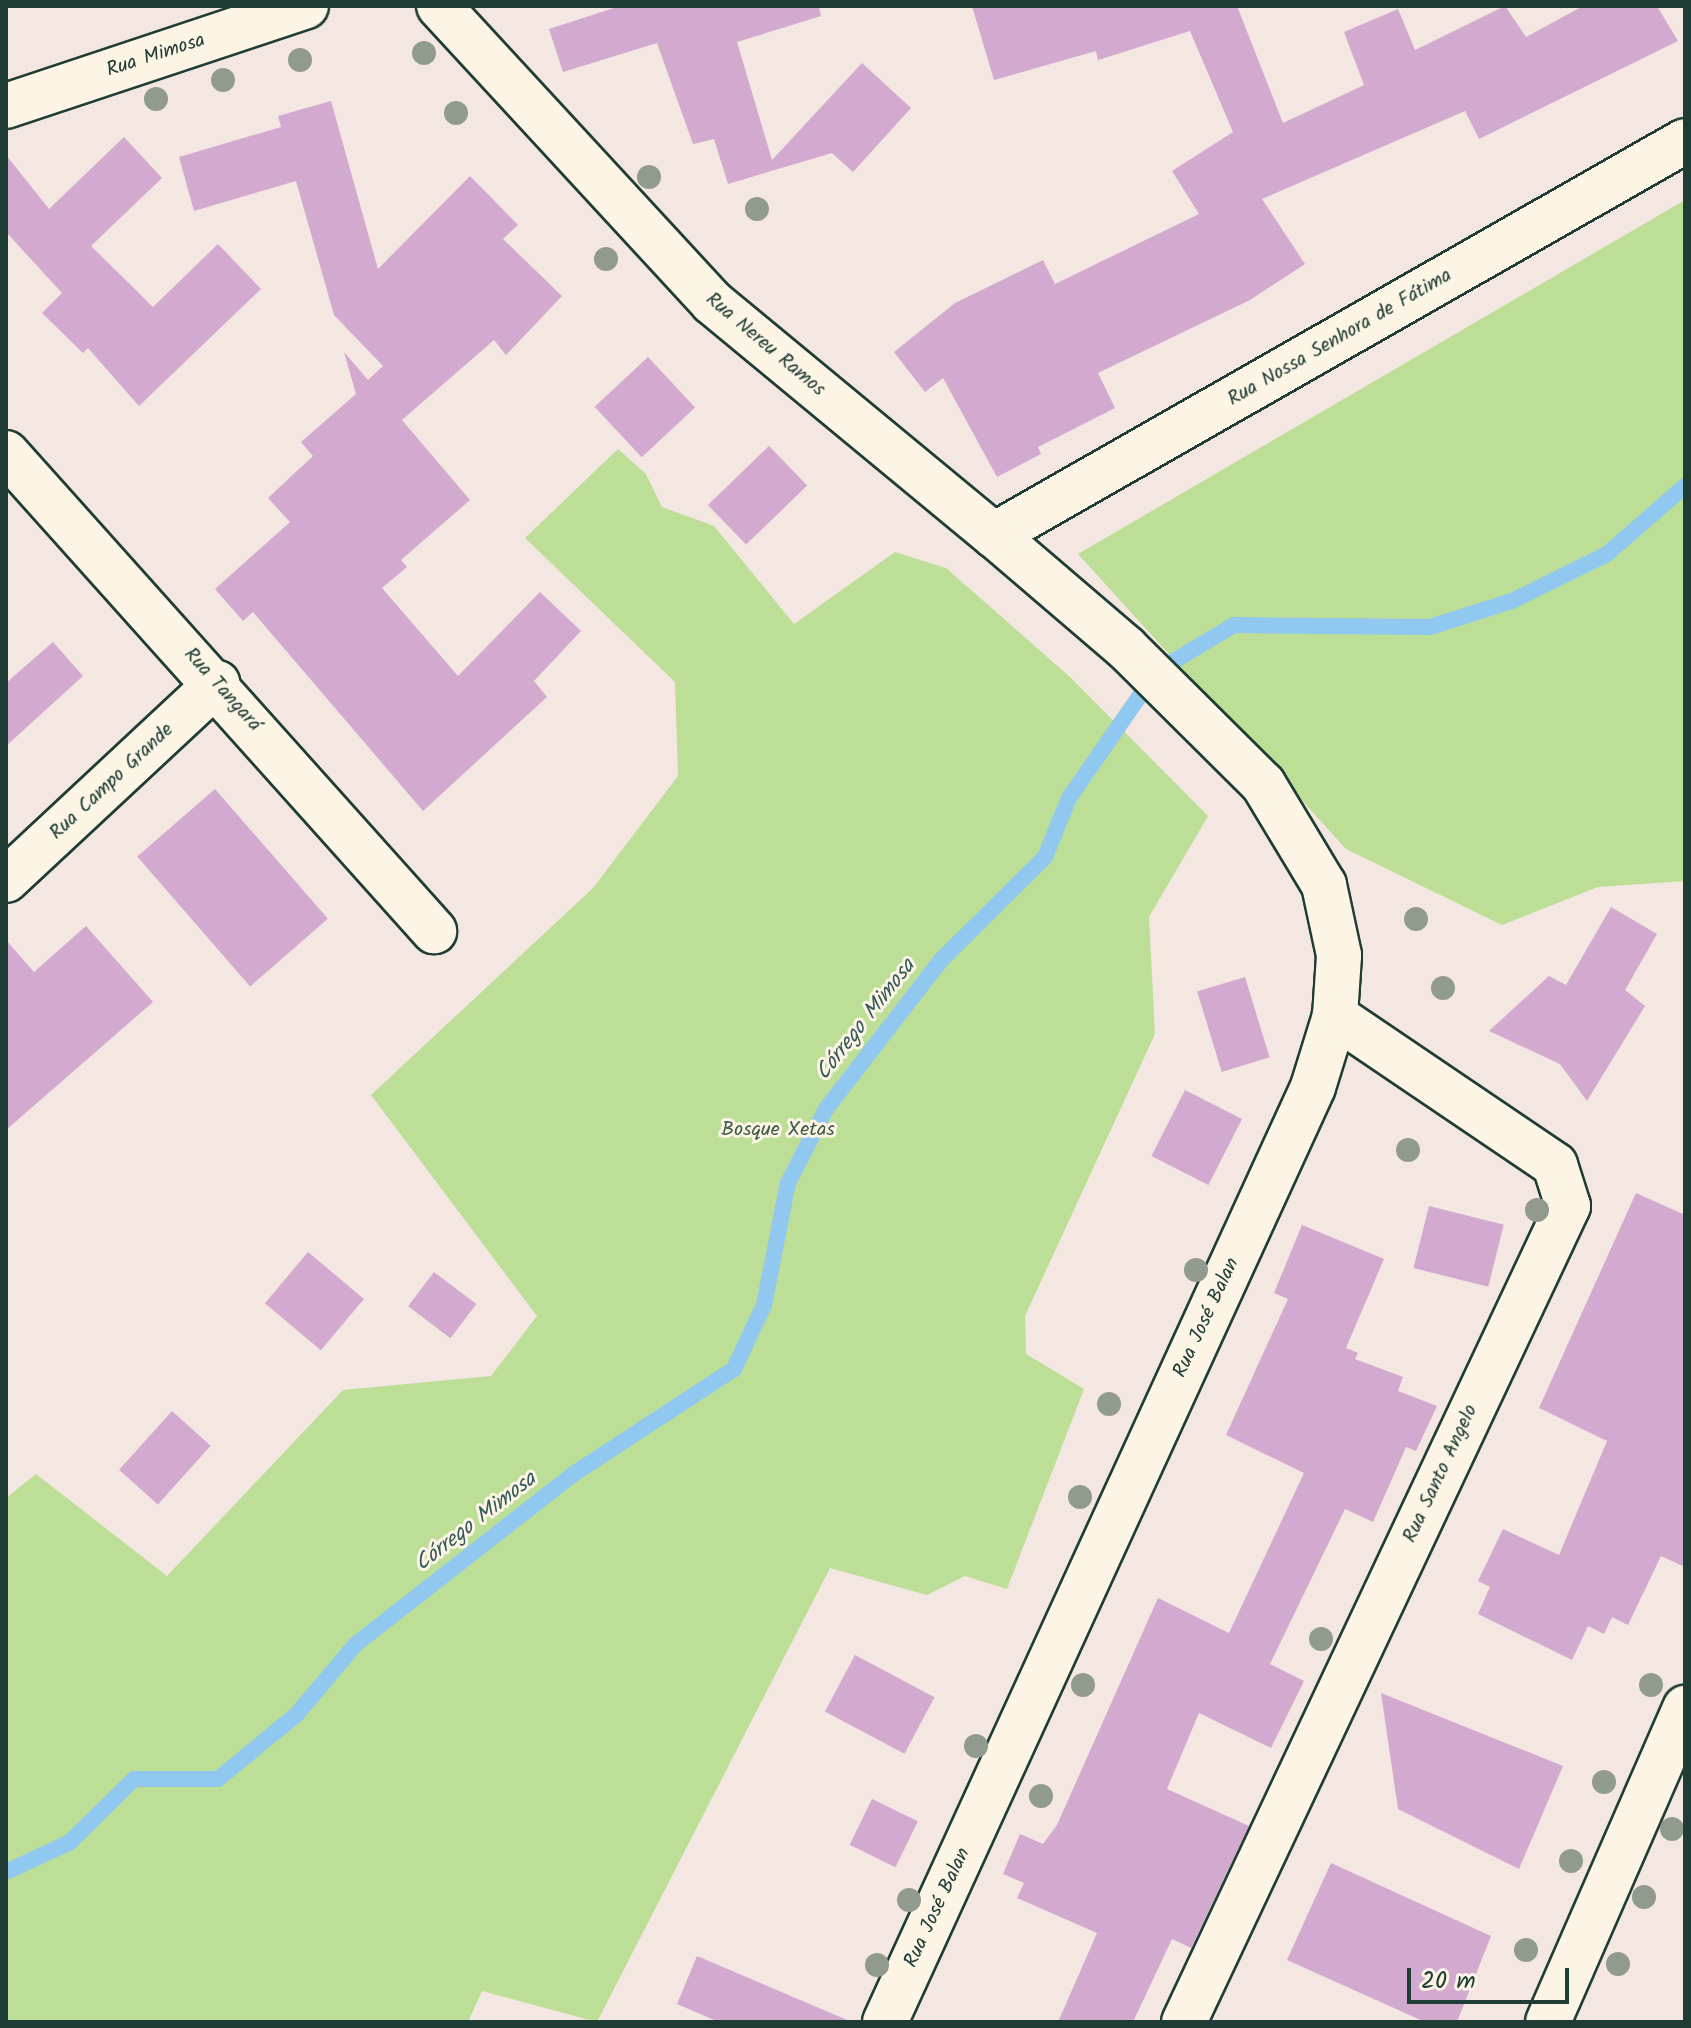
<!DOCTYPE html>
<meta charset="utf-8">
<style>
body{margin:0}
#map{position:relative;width:1691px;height:2028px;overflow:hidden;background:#f4e6e1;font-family:Kalam,sans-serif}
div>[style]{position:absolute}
.green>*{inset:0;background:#bcde97}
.stream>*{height:16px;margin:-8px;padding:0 8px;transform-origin:8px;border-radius:8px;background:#90c8ef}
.building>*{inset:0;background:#d2a9cf;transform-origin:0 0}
.roads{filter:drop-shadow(2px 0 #1f3d34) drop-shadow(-2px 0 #1f3d34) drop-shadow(0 2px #1f3d34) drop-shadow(0 -2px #1f3d34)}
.street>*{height:44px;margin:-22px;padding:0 22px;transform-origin:22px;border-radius:22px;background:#fcf5e5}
.secondary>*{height:44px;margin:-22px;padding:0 22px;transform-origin:22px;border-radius:22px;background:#fcf5e5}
.trees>*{width:24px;height:24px;margin:-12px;border-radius:50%;background:#909b8d}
span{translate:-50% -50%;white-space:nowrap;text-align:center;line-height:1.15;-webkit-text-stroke:6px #fcf5e5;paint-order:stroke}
.street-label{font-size:20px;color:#1f3d34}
.park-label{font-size:20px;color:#3e5d48}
.water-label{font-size:22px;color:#365959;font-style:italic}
.frame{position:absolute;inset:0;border:8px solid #1f3d34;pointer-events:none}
.scale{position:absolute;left:1407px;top:1968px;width:162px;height:36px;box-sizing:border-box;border:4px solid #1f3d34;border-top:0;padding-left:10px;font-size:24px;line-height:28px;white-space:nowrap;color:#1f3d34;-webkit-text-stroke:6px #fcf5e5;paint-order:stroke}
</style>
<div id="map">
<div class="green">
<i style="clip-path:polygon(1685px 200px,1685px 881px,1598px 887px,1502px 925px,1346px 849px,1078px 554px)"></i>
<i style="clip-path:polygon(618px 449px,646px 474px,662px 507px,714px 526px,794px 624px,895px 552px,946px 568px,1070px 677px,1208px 816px,1149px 917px,1155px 1034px,1025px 1316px,1026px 1354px,1084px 1389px,1007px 1589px,965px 1576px,927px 1595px,830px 1568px,597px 2022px,482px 1991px,468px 2022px,6px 2022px,6px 1498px,36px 1474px,167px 1576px,343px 1390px,491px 1376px,537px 1316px,371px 1095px,593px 888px,678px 776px,675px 682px,525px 538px)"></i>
</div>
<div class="stream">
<i style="left:6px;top:1872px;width:71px;rotate:-25.1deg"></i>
<i style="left:70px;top:1842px;width:90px;rotate:-44.5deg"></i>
<i style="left:134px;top:1779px;width:84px"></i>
<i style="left:218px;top:1779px;width:102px;rotate:-39.4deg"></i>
<i style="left:297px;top:1714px;width:92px;rotate:-49.9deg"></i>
<i style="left:356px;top:1644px;width:274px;rotate:-38deg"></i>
<i style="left:572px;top:1475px;width:194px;rotate:-33.2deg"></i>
<i style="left:734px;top:1369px;width:71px;rotate:-64.9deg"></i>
<i style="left:764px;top:1305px;width:124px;rotate:-78.9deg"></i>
<i style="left:788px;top:1183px;width:83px;rotate:-62.8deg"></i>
<i style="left:826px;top:1109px;width:188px;rotate:-52.3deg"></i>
<i style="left:941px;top:960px;width:146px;rotate:-44.7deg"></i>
<i style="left:1045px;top:857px;width:64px;rotate:-67.9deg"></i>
<i style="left:1069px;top:798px;width:155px;rotate:-55.3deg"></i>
<i style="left:1157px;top:671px;width:90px;rotate:-30.9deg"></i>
<i style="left:1234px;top:625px;width:196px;rotate:0.6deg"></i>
<i style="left:1430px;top:627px;width:86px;rotate:-17.6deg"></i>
<i style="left:1512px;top:601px;width:106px;rotate:-26.3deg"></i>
<i style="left:1607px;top:554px;width:103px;rotate:-41.1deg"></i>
</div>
<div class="building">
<i style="clip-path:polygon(620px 6px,819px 6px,821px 16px,737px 42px,772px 160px,862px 63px,911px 108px,853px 172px,832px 153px,728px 184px,714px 139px,693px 144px,657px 43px,563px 72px,549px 29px)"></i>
<i style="clip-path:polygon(972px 6px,1237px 6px,1283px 123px,1364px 85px,1344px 32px,1398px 9px,1415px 50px,1505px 6px,1526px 37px,1583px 6px,1657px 6px,1678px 41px,1479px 139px,1465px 111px,1262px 199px,1305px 264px,1250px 300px,1098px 373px,1115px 408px,1038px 447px,1041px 454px,997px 477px,943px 378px,925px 392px,894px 352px,955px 303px,1043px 260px,1055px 284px,1199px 214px,1172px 171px,1233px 132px,1190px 31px,1098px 60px,1096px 51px,994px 80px)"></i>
<i style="clip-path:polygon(331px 101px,378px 269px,470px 176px,518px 225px,503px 239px,562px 296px,506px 355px,494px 340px,402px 420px,470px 500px,401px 560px,407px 567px,382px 588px,458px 676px,540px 592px,581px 631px,534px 681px,547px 697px,423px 811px,253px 612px,243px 621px,215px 589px,290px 522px,268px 498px,313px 456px,301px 442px,356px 394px,344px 352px,368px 380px,383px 366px,334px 315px,296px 181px,194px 211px,179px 157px,281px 127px,278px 116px)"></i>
<i style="clip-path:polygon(124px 137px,162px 178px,91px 246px,153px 307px,218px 244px,261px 289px,139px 406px,88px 348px,83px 353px,42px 313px,62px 293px,6px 232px,6px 155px,49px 209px)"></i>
<i style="left:648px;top:357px;width:69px;height:73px;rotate:47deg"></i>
<i style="left:769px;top:446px;width:55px;height:85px;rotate:46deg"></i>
<i style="clip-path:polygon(53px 642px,83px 676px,6px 746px,6px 683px)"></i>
<i style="left:215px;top:789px;width:172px;height:103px;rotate:49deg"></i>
<i style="clip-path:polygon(1611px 907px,1657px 934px,1625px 990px,1645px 1006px,1587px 1101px,1560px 1064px,1489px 1031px,1549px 976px,1566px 985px)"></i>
<i style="clip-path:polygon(86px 926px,153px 1002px,6px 1130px,6px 940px,34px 972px)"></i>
<i style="left:1245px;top:977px;width:84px;height:50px;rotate:73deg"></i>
<i style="left:1185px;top:1090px;width:64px;height:74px;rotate:27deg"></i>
<i style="clip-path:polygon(1636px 1193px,1685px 1215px,1685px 1567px,1661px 1556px,1628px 1625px,1612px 1617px,1604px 1634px,1588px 1626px,1572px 1660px,1478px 1614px,1490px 1587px,1478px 1581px,1503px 1529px,1559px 1555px,1607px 1441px,1539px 1408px)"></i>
<i style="left:1429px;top:1206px;width:77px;height:64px;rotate:14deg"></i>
<i style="clip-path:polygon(1302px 1225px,1384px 1259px,1346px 1348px,1358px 1353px,1355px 1359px,1403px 1377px,1398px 1391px,1437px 1406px,1416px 1451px,1406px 1447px,1373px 1522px,1345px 1509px,1270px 1664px,1304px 1681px,1271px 1748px,1199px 1713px,1167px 1789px,1249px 1826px,1191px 1948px,1172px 1939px,1133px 2022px,1058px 2022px,1097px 1933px,1017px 1898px,1024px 1883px,1003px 1874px,1020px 1834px,1043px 1844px,1057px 1825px,1158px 1598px,1229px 1633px,1304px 1473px,1226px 1435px,1288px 1299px,1274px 1293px)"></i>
<i style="left:308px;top:1252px;width:73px;height:67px;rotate:40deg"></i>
<i style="left:434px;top:1272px;width:53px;height:43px;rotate:37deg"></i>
<i style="left:172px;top:1411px;width:52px;height:79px;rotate:42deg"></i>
<i style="left:855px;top:1655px;width:90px;height:64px;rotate:28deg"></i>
<i style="clip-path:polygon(1381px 1693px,1563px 1766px,1519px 1869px,1398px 1809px)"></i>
<i style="left:872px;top:1799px;width:51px;height:51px;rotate:26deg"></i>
<i style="clip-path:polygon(1331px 1863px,1491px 1936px,1457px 2022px,1425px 2022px,1287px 1960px)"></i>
<i style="clip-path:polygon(697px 1956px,852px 2022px,719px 2022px,677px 2004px)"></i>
</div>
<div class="roads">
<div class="street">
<i style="left:6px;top:106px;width:316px;rotate:-18.4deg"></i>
<i style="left:6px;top:453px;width:642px;rotate:48.16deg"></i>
<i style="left:6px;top:880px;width:289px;rotate:-43deg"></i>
<i style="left:885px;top:2022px;width:1028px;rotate:-65.4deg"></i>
<i style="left:1313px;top:1087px;width:74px;rotate:-72.8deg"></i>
<i style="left:1335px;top:1016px;width:61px;rotate:-86.2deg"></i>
<i style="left:1339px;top:955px;width:72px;rotate:-102.1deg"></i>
<i style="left:1324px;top:885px;width:118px;rotate:-121.1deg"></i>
<i style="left:1263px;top:784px;width:193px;rotate:-135.2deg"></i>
<i style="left:1126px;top:648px;width:174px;rotate:-139.4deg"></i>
<i style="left:994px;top:535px;width:795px;rotate:-29.69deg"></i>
<i style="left:1184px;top:2022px;width:902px;rotate:-64.8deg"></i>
<i style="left:1568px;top:1206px;width:43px;rotate:-107.6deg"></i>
<i style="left:1555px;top:1165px;width:266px;rotate:-145.9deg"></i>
<i style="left:1548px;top:2022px;width:343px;rotate:-66.4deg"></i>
</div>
<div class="secondary">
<i style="left:439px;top:6px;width:403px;rotate:47.3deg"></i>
<i style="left:712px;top:302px;width:366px;rotate:39.6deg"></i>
</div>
</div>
<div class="trees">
<i style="left:424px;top:53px"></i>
<i style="left:300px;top:60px"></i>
<i style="left:223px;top:80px"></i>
<i style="left:156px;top:99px"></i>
<i style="left:456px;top:113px"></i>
<i style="left:649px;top:177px"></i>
<i style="left:757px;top:209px"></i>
<i style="left:606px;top:259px"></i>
<i style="left:1416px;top:919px"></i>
<i style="left:1443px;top:988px"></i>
<i style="left:1408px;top:1150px"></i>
<i style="left:1537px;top:1210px"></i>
<i style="left:1196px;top:1270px"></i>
<i style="left:1109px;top:1404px"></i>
<i style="left:1080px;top:1497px"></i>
<i style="left:1321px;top:1639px"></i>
<i style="left:1083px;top:1685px"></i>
<i style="left:1651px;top:1685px"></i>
<i style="left:976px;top:1746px"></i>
<i style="left:1604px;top:1782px"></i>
<i style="left:1041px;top:1796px"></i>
<i style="left:1672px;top:1829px"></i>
<i style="left:1571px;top:1861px"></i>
<i style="left:1644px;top:1897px"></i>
<i style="left:909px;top:1900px"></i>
<i style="left:1526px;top:1950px"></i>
<i style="left:1618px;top:1964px"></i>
<i style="left:877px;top:1965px"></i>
</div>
<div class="street-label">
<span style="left:156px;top:56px;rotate:-18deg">Rua Mimosa</span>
<span style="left:1340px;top:338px;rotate:-30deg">Rua Nossa Senhora de Fátima</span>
<span style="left:765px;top:345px;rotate:40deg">Rua Nereu Ramos</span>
<span style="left:222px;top:690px;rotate:48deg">Rua Tangará</span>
<span style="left:112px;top:782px;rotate:-43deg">Rua Campo Grande</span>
<span style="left:1207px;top:1318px;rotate:-65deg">Rua José Balan</span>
<span style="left:1441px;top:1474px;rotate:-65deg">Rua Santo Angelo</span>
<span style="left:938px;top:1908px;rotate:-65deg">Rua José Balan</span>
</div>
<div class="park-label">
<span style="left:778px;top:1130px">Bosque Xetas</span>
</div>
<div class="water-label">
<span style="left:866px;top:1020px;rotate:-52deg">Córrego Mimosa</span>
<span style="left:476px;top:1522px;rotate:-38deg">Córrego Mimosa</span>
</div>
<div class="frame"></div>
<div class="scale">20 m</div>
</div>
